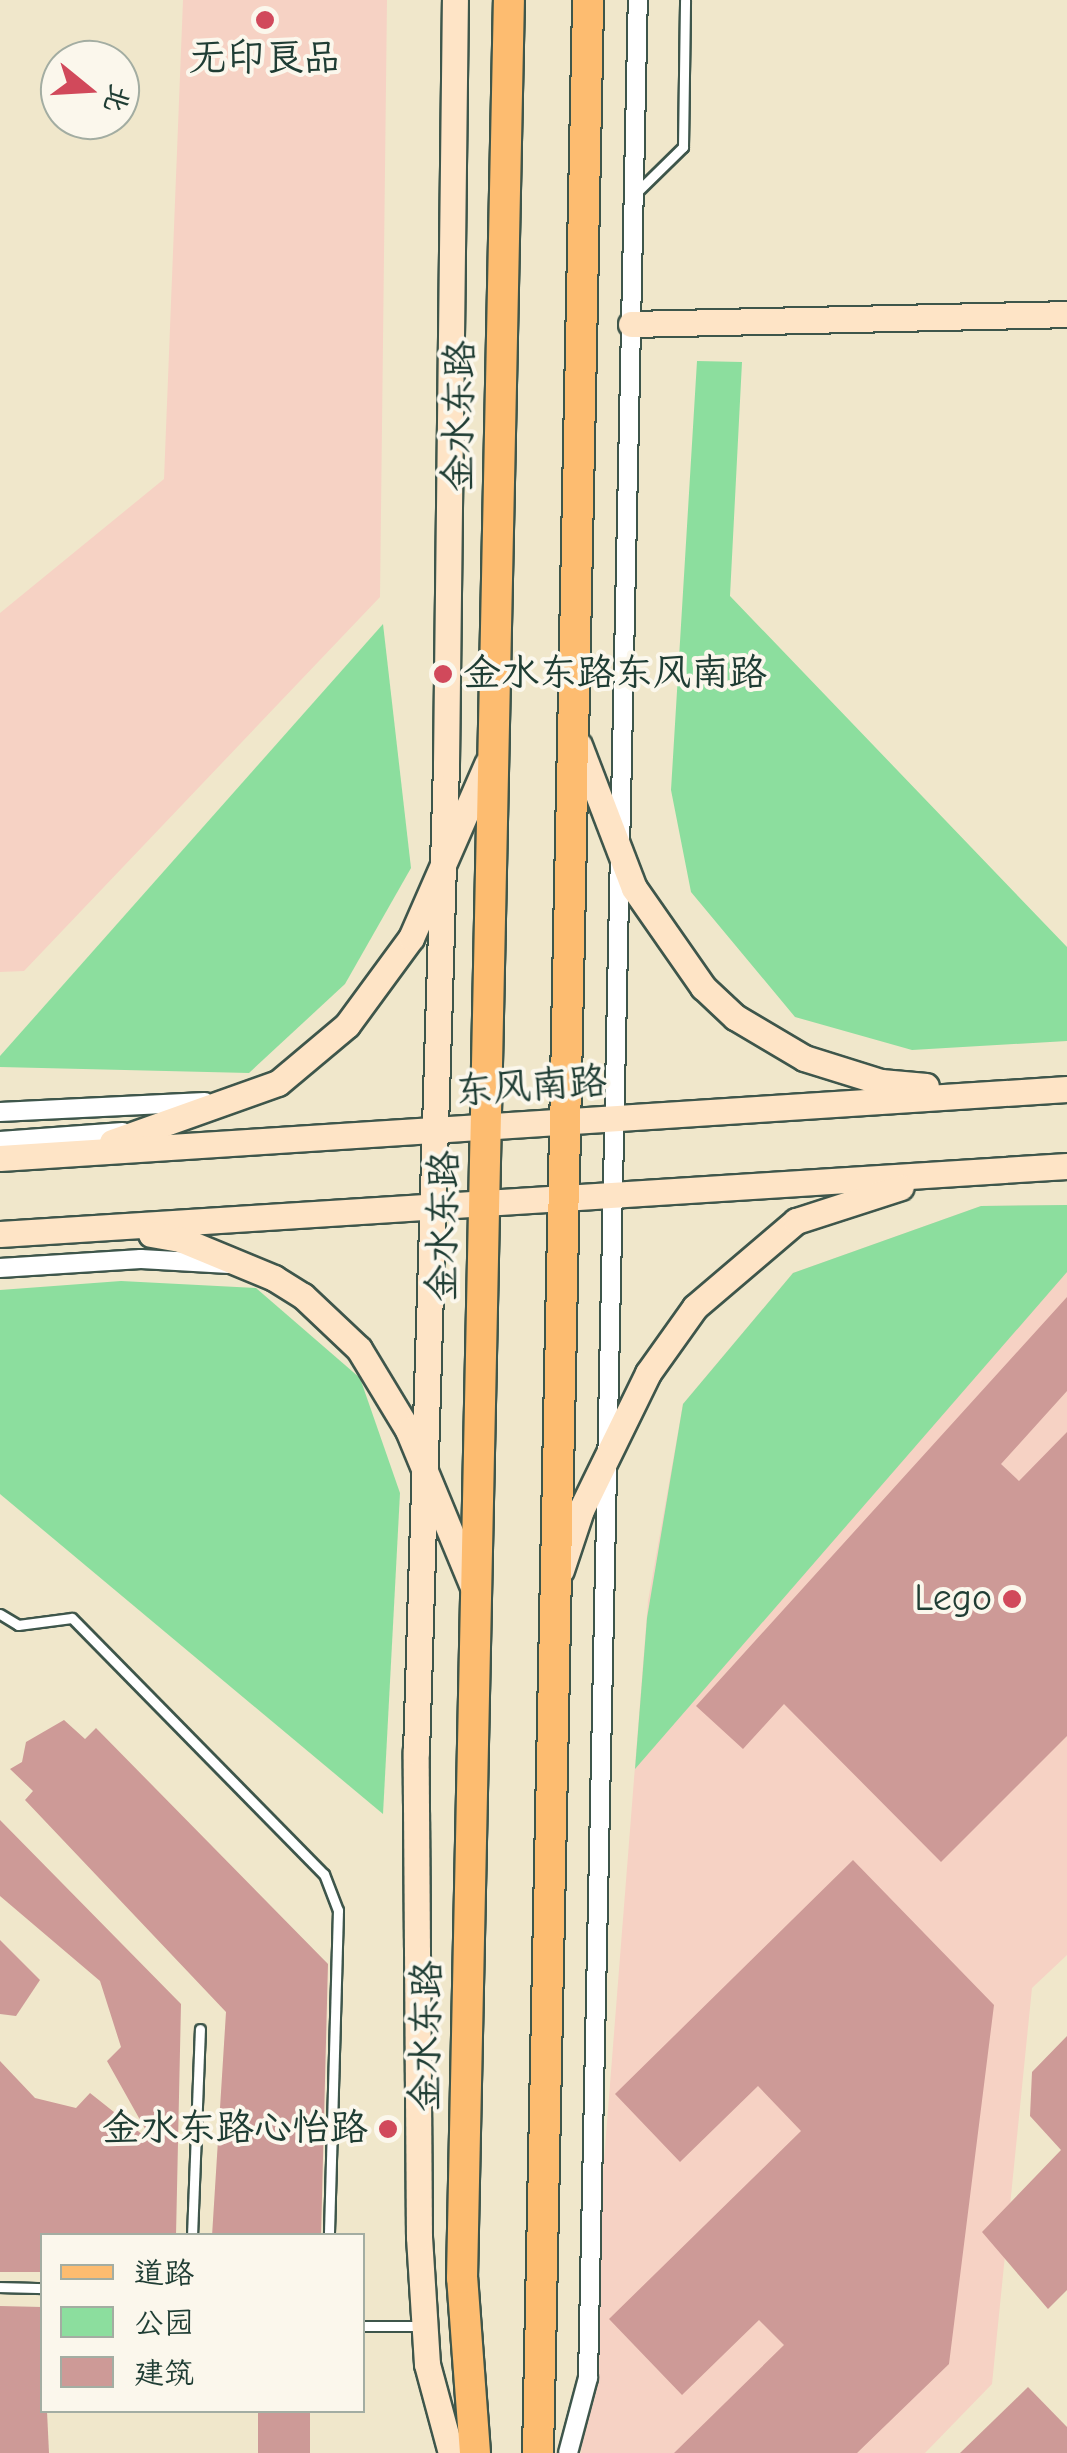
<!DOCTYPE html>
<meta charset="utf-8">
<style>
body{margin:0}
#map{position:relative;width:1067px;height:2453px;overflow:hidden;background:#f0e7cb;font-family:"Comic Neue","LXGW WenKai TC",sans-serif}
div>[style]{position:absolute}
.built>*{inset:0;background:#f6d2c4}
.green>*{inset:0;background:#8cde9e}
.building>*{inset:0;background:#cd9a97;transform-origin:0 0}
.roads{filter:drop-shadow(2px 0 #3e564b) drop-shadow(-2px 0 #3e564b) drop-shadow(0 2px #3e564b) drop-shadow(0 -2px #3e564b)}
.lane>*{height:9px;margin:-4.5px;padding:0 4.5px;transform-origin:4.5px;border-radius:4.5px;background:#fff}
.street>*{height:18px;margin:-9px;padding:0 9px;transform-origin:9px;border-radius:9px;background:#fff}
.secondary>*{height:25px;margin:-12.5px;padding:0 12.5px;transform-origin:12.5px;border-radius:12.5px;background:#fee4c6}
.primary>*{height:30px;margin:-15px;padding:0 15px;transform-origin:15px;border-radius:15px;background:#fdbc70}
.dots>*{width:28px;height:28px;translate:-50% -50%;box-sizing:border-box;border:5px solid #fbf7ec;border-radius:50%}
span{translate:-50% -50%;white-space:nowrap;text-align:center;line-height:1.15;-webkit-text-stroke:8px #fbf7ec;paint-order:stroke}
.poi-label{font-size:38px;color:#1f3d34}
.left{translate:0 -50%;text-align:left}
.right{translate:-100% -50%;text-align:right}
.street-label{font-size:38px;color:#1f3d34}
.legend{position:absolute;left:40px;top:2233px;width:325px;height:180px;box-sizing:border-box;background:#fbf7ec;border:2px solid #a3ada2;margin:0;padding:12px 18px;list-style:none;font-size:30px;color:#1f3d34}
.legend li{display:flex;align-items:center;gap:20px;height:50px}
.legend b{width:50px;border:2px solid #a3ada2}
.north{position:absolute;left:40px;top:40px;width:100px;height:100px;box-sizing:border-box;background:#fbf7ec;border:2px solid #a3ada2;border-radius:50%;rotate:108deg;font-size:28px;font-weight:700;line-height:40px;text-align:center;color:#1f3d34}
.north::after{content:'';display:block;margin:auto;width:35px;height:45px;background:#d1495b;clip-path:polygon(50% 0,100% 100%,50% 72%,0 100%)}
</style>
<div id="map">
<div class="built">
<i style="clip-path:polygon(183px 0,387px 0,380px 597px,24px 971px,0 972px,0 613px,164px 479px)"></i>
<i style="clip-path:polygon(1067px 1205px,1067px 1955px,1032px 1988px,992px 2384px,925px 2453px,581px 2453px,648px 1601px,683px 1404px,793px 1273px,981px 1206px)"></i>
</div>
<div class="green">
<i style="clip-path:polygon(697px 361px,742px 362px,730px 596px,1067px 947px,1067px 1041px,912px 1050px,795px 1017px,691px 892px,671px 790px)"></i>
<i style="clip-path:polygon(383px 624px,411px 868px,345px 984px,249px 1073px,0 1067px,0 1056px)"></i>
<i style="clip-path:polygon(1067px 1205px,1067px 1272px,635px 1769px,647px 1618px,683px 1404px,793px 1273px,981px 1206px)"></i>
<i style="clip-path:polygon(121px 1281px,256px 1288px,360px 1378px,400px 1493px,383px 1814px,0 1494px,0 1290px)"></i>
</div>
<div class="building">
<i style="clip-path:polygon(1067px 1297px,1067px 1391px,1001px 1464px,1019px 1481px,1067px 1432px,1067px 1736px,941px 1862px,784px 1704px,743px 1749px,696px 1706px)"></i>
<i style="clip-path:polygon(64px 1720px,85px 1739px,96px 1728px,328px 1964px,321px 2236px,212px 2236px,226px 2012px,25px 1800px,33px 1791px,10px 1769px,22px 1762px,26px 1742px)"></i>
<i style="clip-path:polygon(0 1820px,181px 2004px,176px 2236px,42px 2236px,42px 2272px,0 2272px,0 2061px,35px 2098px,76px 2108px,90px 2093px,153px 2143px,107px 2061px,121px 2047px,100px 1981px,0 1896px)"></i>
<i style="clip-path:polygon(853px 1860px,994px 2005px,949px 2364px,857px 2453px,674px 2453px,784px 2345px,759px 2320px,682px 2395px,609px 2319px,801px 2131px,758px 2086px,680px 2162px,615px 2094px)"></i>
<i style="clip-path:polygon(0 1940px,40px 1980px,16px 2016px,0 2014px)"></i>
<i style="clip-path:polygon(1067px 2036px,1067px 2290px,1048px 2309px,982px 2232px,1061px 2150px,1030px 2116px,1032px 2072px)"></i>
<i style="clip-path:polygon(0 2306px,42px 2307px,49px 2453px,0 2453px)"></i>
<i style="clip-path:polygon(1028px 2387px,1067px 2427px,1067px 2453px,960px 2453px)"></i>
<i style="left:258px;top:2410px;width:52px;height:43px"></i>
</div>
<div class="roads">
<div class="lane">
<i style="left:636px;top:193px;width:66px;rotate:-44.4deg"></i>
<i style="left:683px;top:147px;width:147px;rotate:-89.2deg"></i>
<i style="left:0;top:1614px;width:21px;rotate:31deg"></i>
<i style="left:18px;top:1625px;width:54px;rotate:-7.4deg"></i>
<i style="left:72px;top:1618px;width:359px;rotate:45.5deg"></i>
<i style="left:324px;top:1874px;width:39px;rotate:69deg"></i>
<i style="left:338px;top:1910px;width:326px;rotate:91.6deg"></i>
<i style="left:192px;top:2236px;width:207px;rotate:-87.8deg"></i>
<i style="left:0;top:2287px;width:42px;rotate:1.4deg"></i>
<i style="left:362px;top:2326px;width:60px"></i>
</div>
<div class="street">
<i style="left:0;top:1112px;width:205px;rotate:-2.8deg"></i>
<i style="left:0;top:1141px;width:123px;rotate:-4.2deg"></i>
<i style="left:0;top:1268px;width:141px;rotate:-3.7deg"></i>
<i style="left:141px;top:1259px;width:88px;rotate:3.3deg"></i>
<i style="left:568px;top:2453px;width:78px;rotate:-75.1deg"></i>
<i style="left:588px;top:2378px;width:2379px;rotate:-88.8deg"></i>
</div>
<div class="secondary">
<i style="left:631px;top:324px;width:436px;rotate:-1.3deg"></i>
<i style="left:579px;top:745px;width:153px;rotate:69deg"></i>
<i style="left:634px;top:888px;width:121px;rotate:55.1deg"></i>
<i style="left:703px;top:987px;width:44px;rotate:43.2deg"></i>
<i style="left:735px;top:1017px;width:80px;rotate:30.7deg"></i>
<i style="left:804px;top:1058px;width:81px;rotate:17.3deg"></i>
<i style="left:881px;top:1082px;width:45px;rotate:5.1deg"></i>
<i style="left:112px;top:1142px;width:176px;rotate:-19.6deg"></i>
<i style="left:278px;top:1083px;width:90px;rotate:-40deg"></i>
<i style="left:347px;top:1025px;width:108px;rotate:-53.7deg"></i>
<i style="left:411px;top:938px;width:190px;rotate:-66.4deg"></i>
<i style="left:0;top:1158px;width:1069px;rotate:-3.7deg"></i>
<i style="left:0;top:1234px;width:1069px;rotate:-3.65deg"></i>
<i style="left:151px;top:1234px;width:29px;rotate:10deg"></i>
<i style="left:180px;top:1239px;width:102px;rotate:22.5deg"></i>
<i style="left:274px;top:1278px;width:34px;rotate:32deg"></i>
<i style="left:303px;top:1296px;width:77px;rotate:43.4deg"></i>
<i style="left:359px;top:1349px;width:95px;rotate:58.8deg"></i>
<i style="left:408px;top:1430px;width:172px;rotate:67.5deg"></i>
<i style="left:561px;top:1570px;width:63px;rotate:-71.6deg"></i>
<i style="left:581px;top:1510px;width:153px;rotate:-63.9deg"></i>
<i style="left:648px;top:1373px;width:81px;rotate:-54.5deg"></i>
<i style="left:695px;top:1307px;width:133px;rotate:-40.4deg"></i>
<i style="left:796px;top:1221px;width:110px;rotate:-17.9deg"></i>
<i style="left:451px;top:2453px;width:92px;rotate:-105.1deg"></i>
<i style="left:427px;top:2364px;width:127px;rotate:-93.6deg"></i>
<i style="left:419px;top:2237px;width:485px;rotate:-90.4deg"></i>
<i style="left:416px;top:1752px;width:988px;rotate:-88.26deg"></i>
<i style="left:446px;top:764px;width:764px;rotate:-89.33deg"></i>
</div>
<div class="primary">
<i style="left:475px;top:2453px;width:175px;rotate:-94.2deg"></i>
<i style="left:462px;top:2278px;width:2278px;rotate:-88.82deg"></i>
<i style="left:538px;top:2453px;width:2454px;rotate:-88.83deg"></i>
</div>
</div>
<div class="dots">
<i style="left:265px;top:20px;background:#d1495b"></i>
<i style="left:443px;top:674px;background:#d1495b"></i>
<i style="left:1012px;top:1599px;background:#d1495b"></i>
<i style="left:388px;top:2129px;background:#d1495b"></i>
</div>
<div class="poi-label">
<span style="left:265px;top:59px">无印良品</span>
<span class="left" style="left:463px;top:674px">金水东路东风南路</span>
<span class="right" style="left:992px;top:1599px">Lego</span>
<span class="right" style="left:368px;top:2129px">金水东路心怡路</span>
</div>
<div class="street-label">
<span style="left:460px;top:416px;rotate:-89deg">金水东路</span>
<span style="left:531px;top:1087px;rotate:-4deg">东风南路</span>
<span style="left:444px;top:1226px;rotate:-89deg">金水东路</span>
<span style="left:427px;top:2036px;rotate:-89deg">金水东路</span>
</div>
<ul class="legend">
<li><b style="height:12px;background:#fdbc70"></b>道路</li>
<li><b style="height:28px;background:#8cde9e"></b>公园</li>
<li><b style="height:28px;background:#cd9a97"></b>建筑</li>
</ul>
<div class="north">北</div>
</div>
